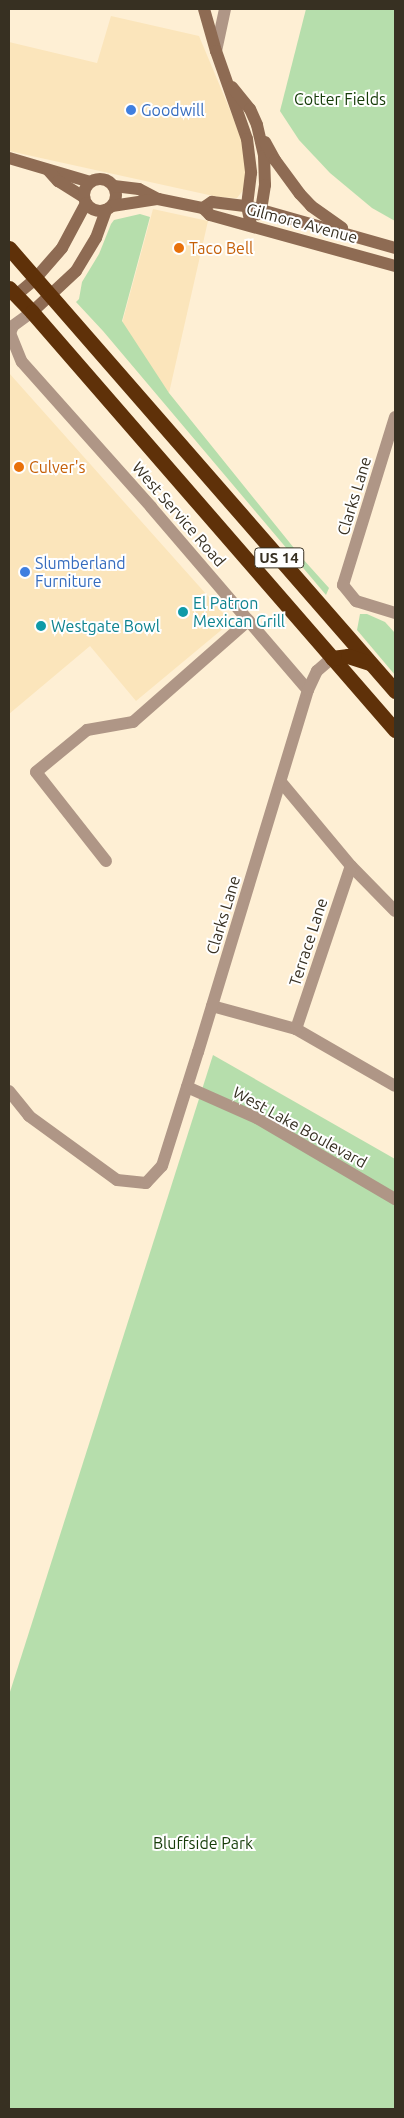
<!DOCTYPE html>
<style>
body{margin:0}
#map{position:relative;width:404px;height:2118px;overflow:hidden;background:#feefd4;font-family:Ubuntu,sans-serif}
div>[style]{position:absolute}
.built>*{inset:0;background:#fbe5bb}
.green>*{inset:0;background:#b6deac}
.street>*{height:12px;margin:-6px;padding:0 6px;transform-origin:6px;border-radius:6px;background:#af9686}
.secondary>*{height:12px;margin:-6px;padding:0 6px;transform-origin:6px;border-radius:6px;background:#8e6b53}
.secondary>.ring{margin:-6px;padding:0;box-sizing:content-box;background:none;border:12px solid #8e6b53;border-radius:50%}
.highway>*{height:15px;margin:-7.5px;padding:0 7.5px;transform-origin:7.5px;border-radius:7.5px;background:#5f3109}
.dots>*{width:14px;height:14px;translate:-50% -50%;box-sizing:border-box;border:2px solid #fff;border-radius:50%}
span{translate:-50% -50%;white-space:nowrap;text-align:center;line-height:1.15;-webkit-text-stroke:4px #fff;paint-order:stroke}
.shield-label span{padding:1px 4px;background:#fff;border:1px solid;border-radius:4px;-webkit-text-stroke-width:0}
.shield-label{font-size:15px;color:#373022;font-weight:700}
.park-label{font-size:16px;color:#153c08}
.shop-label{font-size:16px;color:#366cbe}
.left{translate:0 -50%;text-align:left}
.street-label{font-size:16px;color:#373022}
.food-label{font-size:16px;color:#c56008}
.culture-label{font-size:16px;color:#0d838f}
.frame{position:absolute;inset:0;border:10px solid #373022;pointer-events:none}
</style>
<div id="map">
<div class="built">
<i style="clip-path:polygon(111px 16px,199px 36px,243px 141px,246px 170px,244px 189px,237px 198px,218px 197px,9px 151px,9px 42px,97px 63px)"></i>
<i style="clip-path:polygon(153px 209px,208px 221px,169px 393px,121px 327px)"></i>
<i style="clip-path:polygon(9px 373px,231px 622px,136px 701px,90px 646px,9px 714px)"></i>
</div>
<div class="green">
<i style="clip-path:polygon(306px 9px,395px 9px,395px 221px,372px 208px,330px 173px,299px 140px,280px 111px)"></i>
<i style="clip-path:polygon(140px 214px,150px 217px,122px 321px,169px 393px,302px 558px,329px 588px,326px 595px,103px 331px,76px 302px,79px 299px,82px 282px,99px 254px,111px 224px,114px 220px)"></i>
<i style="clip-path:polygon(360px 614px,367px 614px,385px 622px,395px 633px,395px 675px,357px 630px)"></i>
<i style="clip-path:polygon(213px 1055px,395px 1159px,395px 2109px,9px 2109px,9px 1695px)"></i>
</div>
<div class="street">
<i style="left:216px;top:51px;width:43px;rotate:-77.9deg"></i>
<i style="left:32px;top:312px;width:24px;rotate:144deg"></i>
<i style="left:13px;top:326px;width:8px;rotate:113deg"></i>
<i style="left:10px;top:333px;width:31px;rotate:68deg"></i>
<i style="left:22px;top:362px;width:194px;rotate:48.3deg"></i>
<i style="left:151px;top:507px;width:241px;rotate:49.4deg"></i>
<i style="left:395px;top:417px;width:176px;rotate:107.2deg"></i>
<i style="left:343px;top:585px;width:21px;rotate:51deg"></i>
<i style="left:356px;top:601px;width:41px;rotate:17.1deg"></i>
<i style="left:281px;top:782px;width:109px;rotate:50.2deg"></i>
<i style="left:351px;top:866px;width:63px;rotate:45.6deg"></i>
<i style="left:106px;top:861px;width:113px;rotate:-128.2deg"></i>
<i style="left:36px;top:772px;width:66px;rotate:-39.5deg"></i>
<i style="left:87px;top:730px;width:47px;rotate:-9.9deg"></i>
<i style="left:133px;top:722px;width:154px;rotate:-41.3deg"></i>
<i style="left:212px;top:1006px;width:87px;rotate:15.3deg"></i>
<i style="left:296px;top:1029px;width:114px;rotate:29.9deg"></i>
<i style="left:296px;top:1029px;width:172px;rotate:-71.4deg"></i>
<i style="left:187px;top:1087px;width:77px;rotate:23.9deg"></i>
<i style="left:257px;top:1118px;width:160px;rotate:30.4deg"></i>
<i style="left:9px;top:1091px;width:32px;rotate:51deg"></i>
<i style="left:29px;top:1116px;width:109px;rotate:36deg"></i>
<i style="left:117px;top:1180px;width:29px;rotate:6deg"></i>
<i style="left:146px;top:1183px;width:23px;rotate:-47deg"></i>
<i style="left:162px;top:1166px;width:120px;rotate:-72.5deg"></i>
<i style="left:198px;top:1052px;width:378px;rotate:-73.1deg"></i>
<i style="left:308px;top:690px;width:21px;rotate:-65deg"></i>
<i style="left:317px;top:671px;width:20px;rotate:-41deg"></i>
</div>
<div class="secondary">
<i style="left:204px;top:9px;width:44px;rotate:74.1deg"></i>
<i style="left:216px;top:51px;width:93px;rotate:70.6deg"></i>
<i style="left:247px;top:139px;width:34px;rotate:83deg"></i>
<i style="left:251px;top:173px;width:33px;rotate:97deg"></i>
<i style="left:247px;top:206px;width:19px;rotate:78deg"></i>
<i style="left:232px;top:87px;width:28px;rotate:51deg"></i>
<i style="left:250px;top:109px;width:17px;rotate:66deg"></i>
<i style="left:257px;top:125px;width:32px;rotate:77deg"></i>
<i style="left:264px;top:156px;width:29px;rotate:88deg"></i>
<i style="left:265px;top:185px;width:24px;rotate:99deg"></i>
<i style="left:261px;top:209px;width:6px;rotate:121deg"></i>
<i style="left:265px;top:142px;width:21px;rotate:61deg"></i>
<i style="left:275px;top:160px;width:42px;rotate:53.7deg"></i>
<i style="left:300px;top:194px;width:16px;rotate:47deg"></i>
<i style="left:311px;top:206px;width:38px;rotate:35deg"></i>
<i style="left:9px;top:158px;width:84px;rotate:16.5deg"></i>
<i style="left:48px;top:170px;width:15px;rotate:48deg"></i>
<i style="left:58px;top:181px;width:31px;rotate:32deg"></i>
<i class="ring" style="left:84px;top:179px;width:20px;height:20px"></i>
<i style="left:114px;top:186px;width:25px;rotate:7deg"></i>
<i style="left:139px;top:189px;width:21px;rotate:28deg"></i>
<i style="left:158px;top:199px;width:46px;rotate:11.3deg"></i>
<i style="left:203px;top:208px;width:10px;rotate:45deg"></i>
<i style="left:210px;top:215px;width:192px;rotate:15.4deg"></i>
<i style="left:112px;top:206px;width:47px;rotate:-8.7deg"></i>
<i style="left:203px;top:208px;width:11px;rotate:-34deg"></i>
<i style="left:212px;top:202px;width:35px;rotate:7deg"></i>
<i style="left:247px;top:206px;width:154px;rotate:15.8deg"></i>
<i style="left:15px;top:296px;width:26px;rotate:-40deg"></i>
<i style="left:35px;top:279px;width:41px;rotate:-48.9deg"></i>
<i style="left:62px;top:248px;width:51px;rotate:-61.9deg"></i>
<i style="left:32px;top:312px;width:60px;rotate:-43deg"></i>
<i style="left:76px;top:271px;width:39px;rotate:-59deg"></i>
<i style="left:96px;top:238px;width:30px;rotate:-70deg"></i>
</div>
<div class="highway">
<i style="left:9px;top:248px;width:588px;rotate:48.93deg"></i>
<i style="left:9px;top:288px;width:33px;rotate:46deg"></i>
<i style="left:32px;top:312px;width:554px;rotate:49.03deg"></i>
<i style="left:332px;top:658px;width:16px;rotate:-7deg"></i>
<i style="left:348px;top:656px;width:23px;rotate:18deg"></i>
</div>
<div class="dots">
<i style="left:131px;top:110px;background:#3f7fe0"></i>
<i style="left:179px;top:248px;background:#e8710a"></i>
<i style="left:19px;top:467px;background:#e8710a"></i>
<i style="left:25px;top:572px;background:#3f7fe0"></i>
<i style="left:183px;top:612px;background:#0f9aa8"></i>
<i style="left:41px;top:626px;background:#0f9aa8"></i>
</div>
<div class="shield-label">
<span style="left:279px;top:558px">US 14</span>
</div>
<div class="park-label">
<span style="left:340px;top:99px">Cotter Fields</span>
<span style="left:203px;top:1843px">Bluffside Park</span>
</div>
<div class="shop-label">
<span class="left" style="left:141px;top:110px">Goodwill</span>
<span class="left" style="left:35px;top:572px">Slumberland<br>Furniture</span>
</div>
<div class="street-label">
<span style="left:302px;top:223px;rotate:15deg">Gilmore Avenue</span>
<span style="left:354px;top:496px;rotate:-73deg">Clarks Lane</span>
<span style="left:179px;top:514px;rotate:49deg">West Service Road</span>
<span style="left:223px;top:915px;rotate:-73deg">Clarks Lane</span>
<span style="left:308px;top:942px;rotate:-72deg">Terrace Lane</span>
<span style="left:300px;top:1127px;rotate:29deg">West Lake Boulevard</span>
</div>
<div class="food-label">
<span class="left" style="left:189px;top:248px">Taco Bell</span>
<span class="left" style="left:29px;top:467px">Culver's</span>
</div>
<div class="culture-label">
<span class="left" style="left:193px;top:612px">El Patron<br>Mexican Grill</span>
<span class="left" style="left:51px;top:626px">Westgate Bowl</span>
</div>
<div class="frame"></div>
</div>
